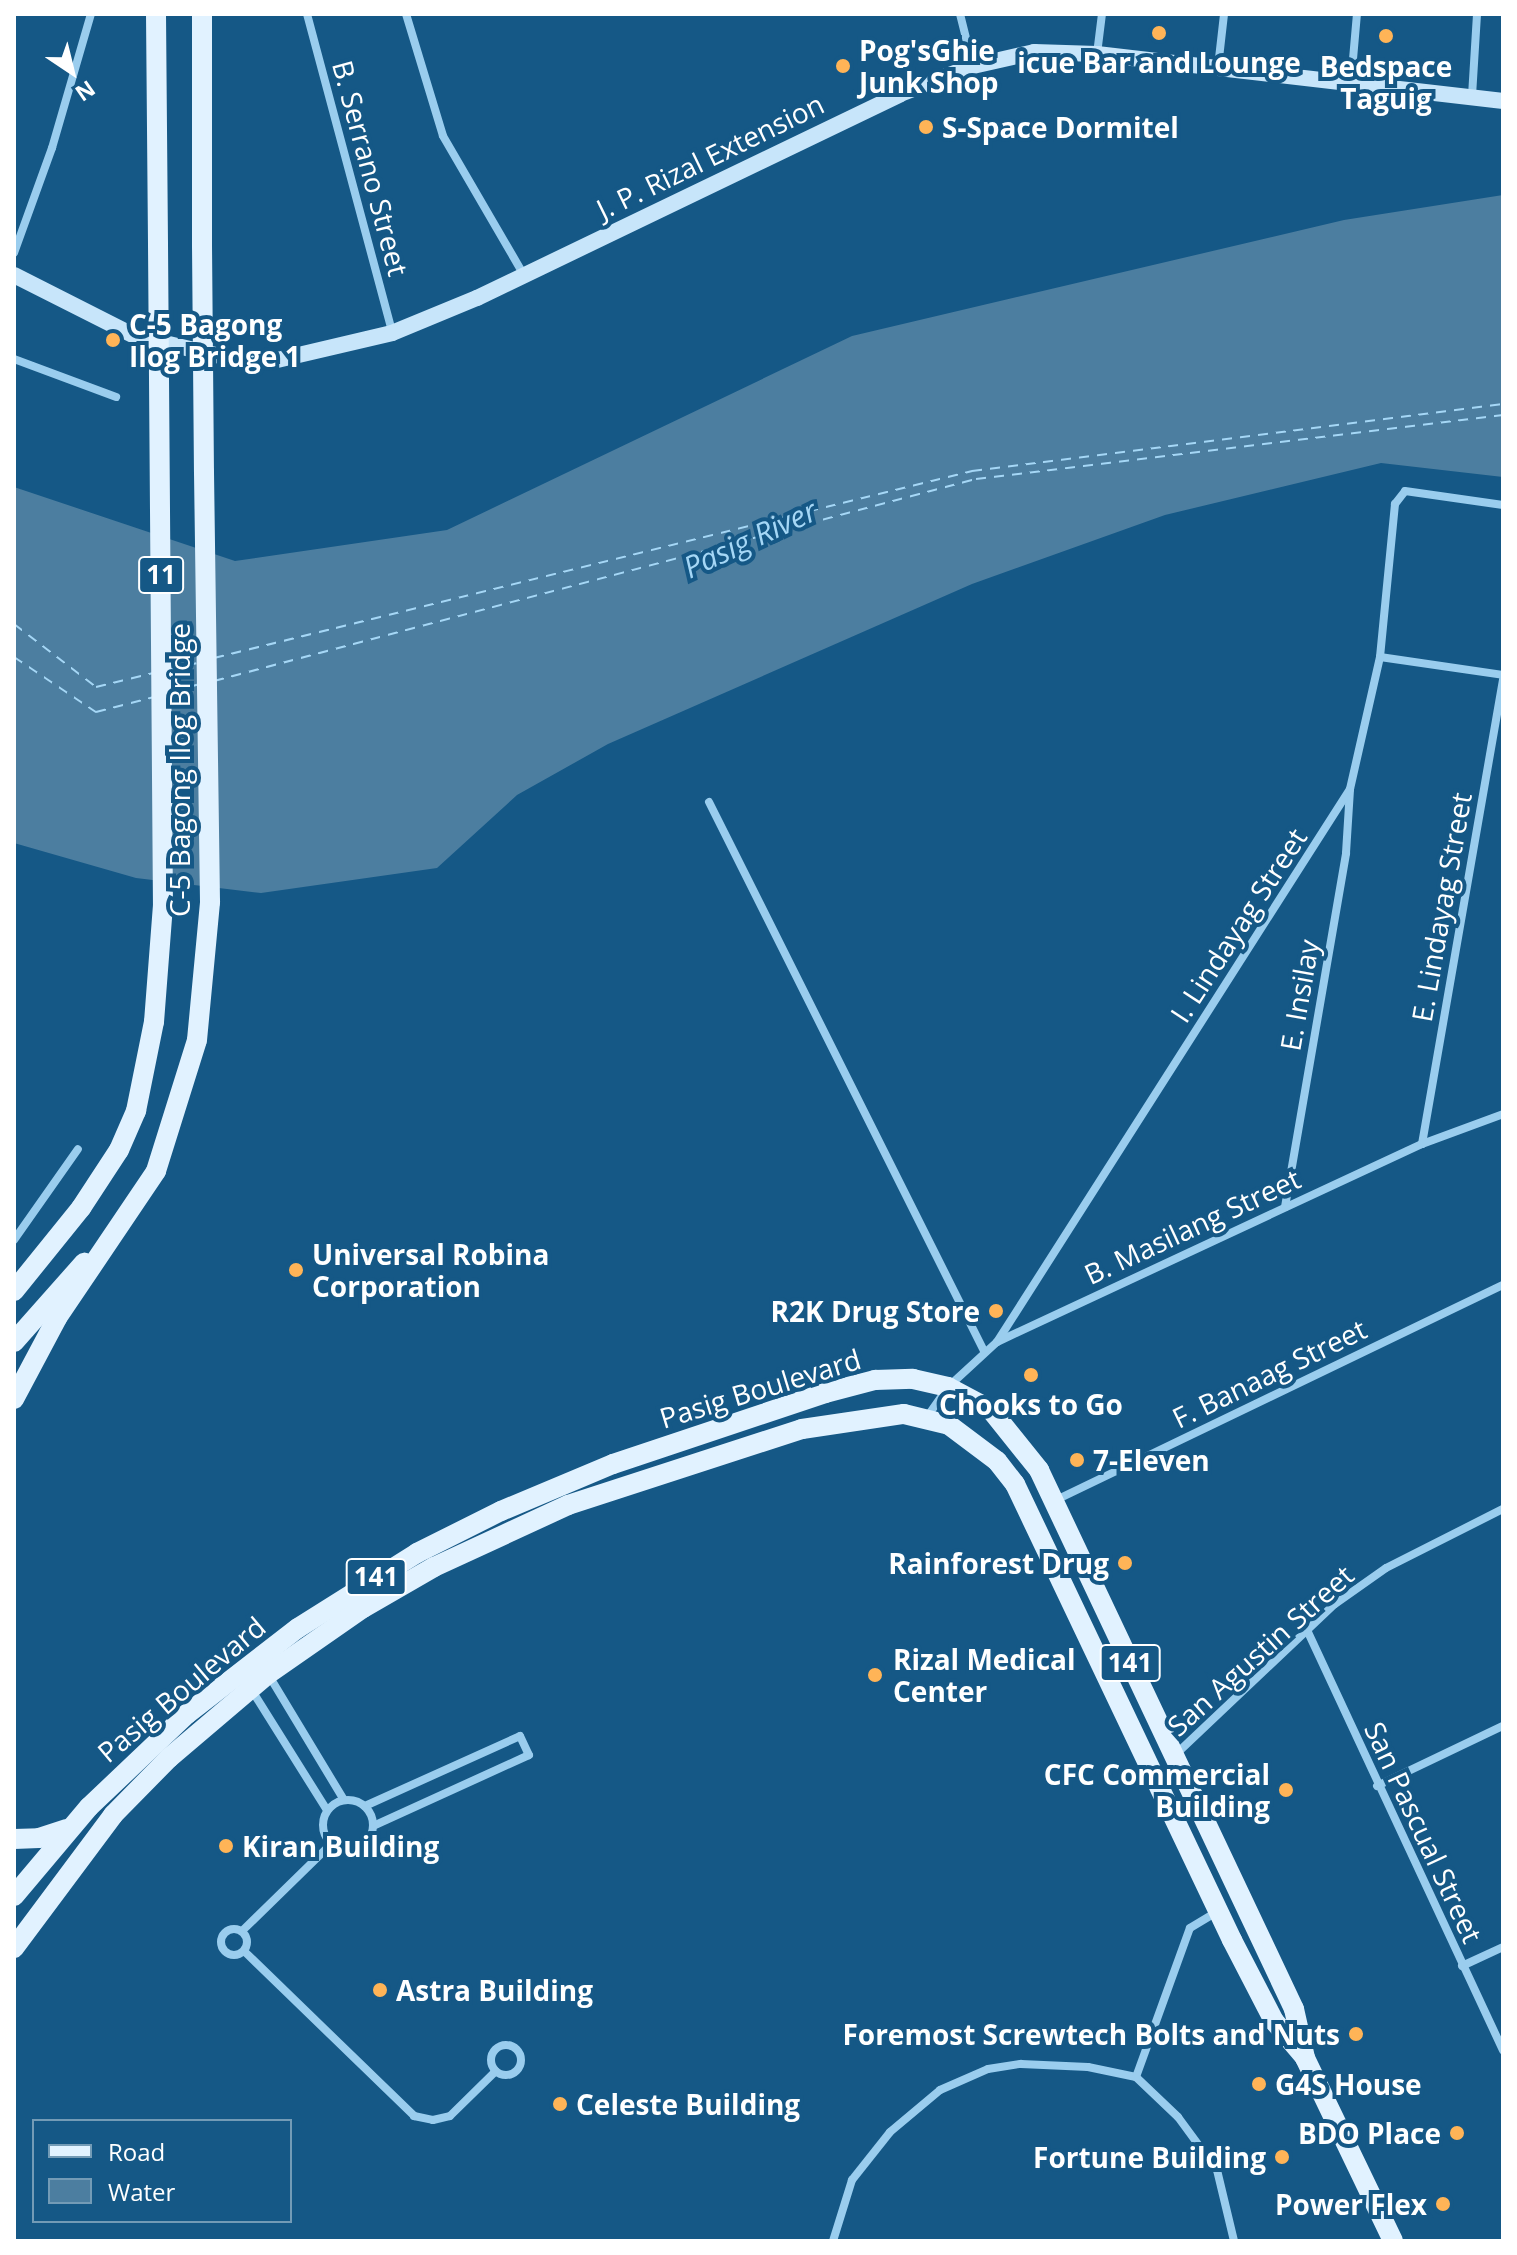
<!DOCTYPE html>
<style>
body{margin:0}
#map{position:relative;width:1517px;height:2255px;overflow:hidden;background:#155886;font-family:"Open Sans",sans-serif}
div>[style]{position:absolute}
.water>*{inset:0;background:#4c7ea0}
.ferry>*{height:2px;margin-top:-1px;transform-origin:0;background:repeating-linear-gradient(90deg,#a5d7f6 0 10px,transparent 0 18px)}
.minor>*{height:8px;margin:-4px;padding:0 4px;transform-origin:4px;border-radius:4px;background:#9acdee}
.minor>.ring{margin:-4px;padding:0;box-sizing:content-box;background:none;border:8px solid #9acdee;border-radius:50%}
.secondary>*{height:16px;margin:-8px;padding:0 8px;transform-origin:8px;border-radius:8px;background:#c7e5fa}
.primary>*{height:20px;margin:-10px;padding:0 10px;transform-origin:10px;border-radius:10px;background:#e1f2ff}
.primary-bridge>*{height:20px;margin:-10px;padding:0 10px;transform-origin:10px;border-radius:10px;background:#e1f2ff}
.dots>*{width:22px;height:22px;translate:-50% -50%;box-sizing:border-box;border:4px solid #155886;border-radius:50%}
span{translate:-50% -50%;white-space:nowrap;text-align:center;line-height:1.15;-webkit-text-stroke:8px #155886;paint-order:stroke}
.shield-label span{padding:2px 6px;background:#155886;border:2px solid;border-radius:6px;-webkit-text-stroke-width:0}
.shield-label{font-size:26px;color:#fff;font-weight:700}
.poi-label{font-size:28px;color:#fff;font-weight:700}
.left{translate:0 -50%;text-align:left}
.right{translate:-100% -50%;text-align:right}
.street-label{font-size:28px;color:#fff}
.water-label{font-size:30px;color:#a5d7f6;font-style:italic}
.frame{position:absolute;inset:0;border:16px solid #fff;pointer-events:none}
.legend{position:absolute;left:32px;top:2119px;width:260px;height:104px;box-sizing:border-box;background:#155886;border:2px solid #739bb6;margin:0;padding:10px 14px;list-style:none;font-size:24px;color:#fff}
.legend li{display:flex;align-items:center;gap:16px;height:40px}
.legend b{width:40px;border:2px solid #739bb6}
.north{position:absolute;left:32px;top:32px;width:80px;height:80px;-webkit-text-stroke:6px #155886;paint-order:stroke;rotate:145deg;font-size:22px;font-weight:700;line-height:32px;text-align:center;color:#fff}
.north::after{content:'';display:block;margin:auto;width:28px;height:36px;background:#fff;clip-path:polygon(50% 0,100% 100%,50% 72%,0 100%)}
</style>
<div id="map">
<div class="water">
<i style="clip-path:polygon(1503px 195px,1503px 477px,1381px 463px,1165px 515px,972px 584px,608px 744px,517px 795px,437px 868px,261px 893px,136px 878px,14px 843px,14px 487px,235px 561px,447px 530px,852px 336px,1344px 220px)"></i>
</div>
<div class="ferry">
<i style="left:14px;top:624px;width:103px;rotate:37.5deg"></i>
<i style="left:96px;top:687px;width:59px;rotate:-13.8deg"></i>
<i style="left:14px;top:657px;width:99px;rotate:33.9deg"></i>
<i style="left:96px;top:712px;width:60px;rotate:-14.5deg"></i>
<i style="left:214px;top:658px;width:781px;rotate:-13.86deg"></i>
<i style="left:972px;top:471px;width:535px;rotate:-7.19deg"></i>
<i style="left:171px;top:669px;width:26px;rotate:-13deg"></i>
<i style="left:214px;top:681px;width:788px;rotate:-14.85deg"></i>
<i style="left:976px;top:479px;width:531px;rotate:-6.92deg"></i>
<i style="left:172px;top:692px;width:26px;rotate:-16deg"></i>
</div>
<div class="minor">
<i style="left:307px;top:14px;width:329px;rotate:75deg"></i>
<i style="left:406px;top:14px;width:127px;rotate:73.1deg"></i>
<i style="left:443px;top:136px;width:161px;rotate:59.8deg"></i>
<i style="left:960px;top:14px;width:54px;rotate:76deg"></i>
<i style="left:1097px;top:54px;width:40px;rotate:-82.9deg"></i>
<i style="left:1218px;top:67px;width:53px;rotate:-83.5deg"></i>
<i style="left:1351px;top:82px;width:68px;rotate:-85deg"></i>
<i style="left:1472px;top:96px;width:82px;rotate:-86.5deg"></i>
<i style="left:14px;top:253px;width:112px;rotate:-70.1deg"></i>
<i style="left:52px;top:148px;width:140px;rotate:-73.8deg"></i>
<i style="left:14px;top:359px;width:109px;rotate:20.4deg"></i>
<i style="left:1380px;top:657px;width:124px;rotate:8.3deg"></i>
<i style="left:709px;top:802px;width:614px;rotate:63.39deg"></i>
<i style="left:1422px;top:1144px;width:472px;rotate:-80.1deg"></i>
<i style="left:1285px;top:1207px;width:359px;rotate:-80.2deg"></i>
<i style="left:1346px;top:853px;width:63px;rotate:-86.4deg"></i>
<i style="left:14px;top:1240px;width:111px;rotate:-54.9deg"></i>
<i style="left:997px;top:1342px;width:656px;rotate:-57.45deg"></i>
<i style="left:1350px;top:789px;width:135px;rotate:-77.2deg"></i>
<i style="left:1380px;top:657px;width:154px;rotate:-84.4deg"></i>
<i style="left:1395px;top:504px;width:16px;rotate:-52deg"></i>
<i style="left:1405px;top:491px;width:99px;rotate:8.1deg"></i>
<i style="left:927px;top:1417px;width:37px;rotate:-55deg"></i>
<i style="left:948px;top:1387px;width:67px;rotate:-42.6deg"></i>
<i style="left:997px;top:1342px;width:469px;rotate:-25deg"></i>
<i style="left:1422px;top:1144px;width:86px;rotate:-20.3deg"></i>
<i style="left:1056px;top:1500px;width:496px;rotate:-25.7deg"></i>
<i style="left:1307px;top:1630px;width:464px;rotate:65deg"></i>
<i style="left:268px;top:1674px;width:147px;rotate:58.9deg"></i>
<i style="left:251px;top:1689px;width:143px;rotate:57.9deg"></i>
<i style="left:1174px;top:1756px;width:221px;rotate:-43.4deg"></i>
<i style="left:1335px;top:1604px;width:62px;rotate:-35.2deg"></i>
<i style="left:1386px;top:1568px;width:131px;rotate:-26.8deg"></i>
<i style="left:1377px;top:1786px;width:140px;rotate:-25.5deg"></i>
<i class="ring" style="left:323px;top:1800px;width:42px;height:42px"></i>
<i style="left:365px;top:1806px;width:170px;rotate:-24.3deg"></i>
<i style="left:520px;top:1736px;width:21px;rotate:65deg"></i>
<i style="left:529px;top:1755px;width:171px;rotate:155.5deg"></i>
<i class="ring" style="left:221px;top:1929px;width:18px;height:18px"></i>
<i style="left:242px;top:1931px;width:124px;rotate:-44.3deg"></i>
<i style="left:244px;top:1951px;width:237px;rotate:44.1deg"></i>
<i style="left:414px;top:2116px;width:19px;rotate:12deg"></i>
<i style="left:433px;top:2120px;width:17px;rotate:-13deg"></i>
<i style="left:450px;top:2116px;width:64px;rotate:-44.4deg"></i>
<i style="left:1462px;top:1966px;width:45px;rotate:-24.9deg"></i>
<i class="ring" style="left:491px;top:2045px;width:22px;height:22px"></i>
<i style="left:1136px;top:2077px;width:158px;rotate:-70.1deg"></i>
<i style="left:1190px;top:1928px;width:33px;rotate:-31deg"></i>
<i style="left:833px;top:2241px;width:64px;rotate:-72.7deg"></i>
<i style="left:852px;top:2180px;width:61px;rotate:-51.6deg"></i>
<i style="left:890px;top:2132px;width:65px;rotate:-40deg"></i>
<i style="left:940px;top:2090px;width:52px;rotate:-23.6deg"></i>
<i style="left:988px;top:2069px;width:33px;rotate:-9deg"></i>
<i style="left:1021px;top:2064px;width:67px;rotate:2.6deg"></i>
<i style="left:1088px;top:2067px;width:49px;rotate:11.8deg"></i>
<i style="left:1136px;top:2077px;width:58px;rotate:43.6deg"></i>
<i style="left:1178px;top:2117px;width:66px;rotate:53.7deg"></i>
<i style="left:1217px;top:2170px;width:73px;rotate:76.5deg"></i>
</div>
<div class="secondary">
<i style="left:14px;top:275px;width:136px;rotate:26.8deg"></i>
<i style="left:135px;top:336px;width:96px;rotate:13.3deg"></i>
<i style="left:228px;top:358px;width:45px;rotate:3.8deg"></i>
<i style="left:273px;top:361px;width:122px;rotate:-13.2deg"></i>
<i style="left:392px;top:333px;width:92px;rotate:-22.4deg"></i>
<i style="left:477px;top:298px;width:470px;rotate:-25.7deg"></i>
<i style="left:900px;top:94px;width:78px;rotate:-21deg"></i>
<i style="left:973px;top:66px;width:63px;rotate:-12.9deg"></i>
<i style="left:1034px;top:52px;width:63px;rotate:1.8deg"></i>
<i style="left:1097px;top:54px;width:409px;rotate:6.6deg"></i>
</div>
<div class="primary">
<i style="left:156px;top:14px;width:230px;rotate:89.5deg"></i>
<i style="left:202px;top:14px;width:231px;rotate:90deg"></i>
<i style="left:14px;top:1291px;width:107px;rotate:-51.1deg"></i>
<i style="left:81px;top:1208px;width:69px;rotate:-56.8deg"></i>
<i style="left:119px;top:1150px;width:43px;rotate:-66.4deg"></i>
<i style="left:136px;top:1111px;width:91px;rotate:-78.6deg"></i>
<i style="left:154px;top:1022px;width:116px;rotate:-85.6deg"></i>
<i style="left:14px;top:1342px;width:106px;rotate:-48.5deg"></i>
<i style="left:14px;top:1399px;width:92px;rotate:-62deg"></i>
<i style="left:57px;top:1318px;width:177px;rotate:-56deg"></i>
<i style="left:156px;top:1171px;width:137px;rotate:-72.6deg"></i>
<i style="left:197px;top:1040px;width:139px;rotate:-84.6deg"></i>
<i style="left:210px;top:902px;width:430px;rotate:-90.8deg"></i>
<i style="left:14px;top:1839px;width:25px;rotate:-2deg"></i>
<i style="left:39px;top:1838px;width:29px;rotate:-18deg"></i>
<i style="left:14px;top:1896px;width:116px;rotate:-49.9deg"></i>
<i style="left:89px;top:1807px;width:135px;rotate:-43.5deg"></i>
<i style="left:187px;top:1714px;width:140px;rotate:-37.8deg"></i>
<i style="left:298px;top:1628px;width:141px;rotate:-32.2deg"></i>
<i style="left:417px;top:1553px;width:94px;rotate:-26.6deg"></i>
<i style="left:501px;top:1511px;width:121px;rotate:-22.8deg"></i>
<i style="left:613px;top:1464px;width:224px;rotate:-18.5deg"></i>
<i style="left:825px;top:1393px;width:52px;rotate:-14.6deg"></i>
<i style="left:875px;top:1380px;width:38px;rotate:-2deg"></i>
<i style="left:913px;top:1379px;width:36px;rotate:13deg"></i>
<i style="left:948px;top:1387px;width:49px;rotate:28.1deg"></i>
<i style="left:991px;top:1410px;width:77px;rotate:51.3deg"></i>
<i style="left:1039px;top:1470px;width:596px;rotate:64.68deg"></i>
<i style="left:1294px;top:2009px;width:50px;rotate:77.3deg"></i>
<i style="left:1305px;top:2058px;width:203px;rotate:64.3deg"></i>
<i style="left:14px;top:1948px;width:166px;rotate:-53.3deg"></i>
<i style="left:113px;top:1815px;width:80px;rotate:-45.5deg"></i>
<i style="left:169px;top:1758px;width:130px;rotate:-40.3deg"></i>
<i style="left:268px;top:1674px;width:116px;rotate:-34.8deg"></i>
<i style="left:363px;top:1608px;width:82px;rotate:-30deg"></i>
<i style="left:434px;top:1567px;width:148px;rotate:-24.8deg"></i>
<i style="left:568px;top:1505px;width:246px;rotate:-18deg"></i>
<i style="left:802px;top:1429px;width:103px;rotate:-8.4deg"></i>
<i style="left:904px;top:1414px;width:46px;rotate:13.7deg"></i>
<i style="left:949px;top:1425px;width:60px;rotate:36.9deg"></i>
<i style="left:997px;top:1461px;width:29px;rotate:52deg"></i>
<i style="left:1015px;top:1484px;width:505px;rotate:64.55deg"></i>
<i style="left:1232px;top:1940px;width:91px;rotate:62.6deg"></i>
<i style="left:1274px;top:2021px;width:45px;rotate:49.5deg"></i>
</div>
<div class="primary-bridge">
<i style="left:158px;top:244px;width:662px;rotate:89.57deg"></i>
<i style="left:202px;top:245px;width:227px;rotate:89.5deg"></i>
</div>
<div class="dots">
<i style="left:1159px;top:33px;background:#ffb457"></i>
<i style="left:1386px;top:36px;background:#ffb457"></i>
<i style="left:843px;top:66px;background:#ffb457"></i>
<i style="left:926px;top:127px;background:#ffb457"></i>
<i style="left:113px;top:340px;background:#ffb457"></i>
<i style="left:296px;top:1270px;background:#ffb457"></i>
<i style="left:996px;top:1311px;background:#ffb457"></i>
<i style="left:1031px;top:1375px;background:#ffb457"></i>
<i style="left:1077px;top:1460px;background:#ffb457"></i>
<i style="left:1125px;top:1563px;background:#ffb457"></i>
<i style="left:875px;top:1675px;background:#ffb457"></i>
<i style="left:1286px;top:1790px;background:#ffb457"></i>
<i style="left:226px;top:1846px;background:#ffb457"></i>
<i style="left:380px;top:1990px;background:#ffb457"></i>
<i style="left:1356px;top:2034px;background:#ffb457"></i>
<i style="left:1259px;top:2084px;background:#ffb457"></i>
<i style="left:560px;top:2104px;background:#ffb457"></i>
<i style="left:1457px;top:2133px;background:#ffb457"></i>
<i style="left:1282px;top:2157px;background:#ffb457"></i>
<i style="left:1443px;top:2204px;background:#ffb457"></i>
</div>
<div class="shield-label">
<span style="left:161px;top:575px">11</span>
<span style="left:376px;top:1577px">141</span>
<span style="left:1130px;top:1663px">141</span>
</div>
<div class="poi-label">
<span class="left" style="left:859px;top:66px">Pog'sGhie<br>Junk Shop</span>
<span style="left:1159px;top:62px">icue Bar and Lounge</span>
<span style="left:1386px;top:82px">Bedspace<br>Taguig</span>
<span class="left" style="left:942px;top:127px">S-Space Dormitel</span>
<span class="left" style="left:129px;top:340px">C-5 Bagong<br>Ilog Bridge 1</span>
<span class="left" style="left:312px;top:1270px">Universal Robina<br>Corporation</span>
<span class="right" style="left:980px;top:1311px">R2K Drug Store</span>
<span style="left:1031px;top:1404px">Chooks to Go</span>
<span class="left" style="left:1093px;top:1460px">7-Eleven</span>
<span class="right" style="left:1109px;top:1563px">Rainforest Drug</span>
<span class="left" style="left:893px;top:1675px">Rizal Medical<br>Center</span>
<span class="right" style="left:1270px;top:1790px">CFC Commercial<br>Building</span>
<span class="left" style="left:242px;top:1846px">Kiran Building</span>
<span class="left" style="left:396px;top:1990px">Astra Building</span>
<span class="right" style="left:1340px;top:2034px">Foremost Screwtech Bolts and Nuts</span>
<span class="left" style="left:1275px;top:2084px">G4S House</span>
<span class="left" style="left:576px;top:2104px">Celeste Building</span>
<span class="right" style="left:1441px;top:2133px">BDO Place</span>
<span class="right" style="left:1266px;top:2157px">Fortune Building</span>
<span class="right" style="left:1427px;top:2204px">Power Flex</span>
</div>
<div class="street-label">
<span style="left:710px;top:156px;rotate:-26deg">J. P. Rizal Extension</span>
<span style="left:371px;top:168px;rotate:75deg">B. Serrano Street</span>
<span style="left:179px;top:770px;rotate:-90deg">C-5 Bagong Ilog Bridge</span>
<span style="left:1441px;top:907px;rotate:-80deg">E. Lindayag Street</span>
<span style="left:1238px;top:925px;rotate:-57deg">I. Lindayag Street</span>
<span style="left:1299px;top:995px;rotate:-80deg">E. Insilay</span>
<span style="left:1192px;top:1226px;rotate:-25deg">B. Masilang Street</span>
<span style="left:1269px;top:1373px;rotate:-26deg">F. Banaag Street</span>
<span style="left:760px;top:1388px;rotate:-17deg">Pasig Boulevard</span>
<span style="left:1260px;top:1650px;rotate:-42deg">San Agustin Street</span>
<span style="left:181px;top:1689px;rotate:-40deg">Pasig Boulevard</span>
<span style="left:1424px;top:1832px;rotate:65deg">San Pascual Street</span>
</div>
<div class="water-label">
<span style="left:750px;top:539px;rotate:-25deg">Pasig River</span>
</div>
<div class="frame"></div>
<ul class="legend">
<li><b style="height:10px;background:#e1f2ff"></b>Road</li>
<li><b style="height:22px;background:#4c7ea0"></b>Water</li>
</ul>
<div class="north">N</div>
</div>
